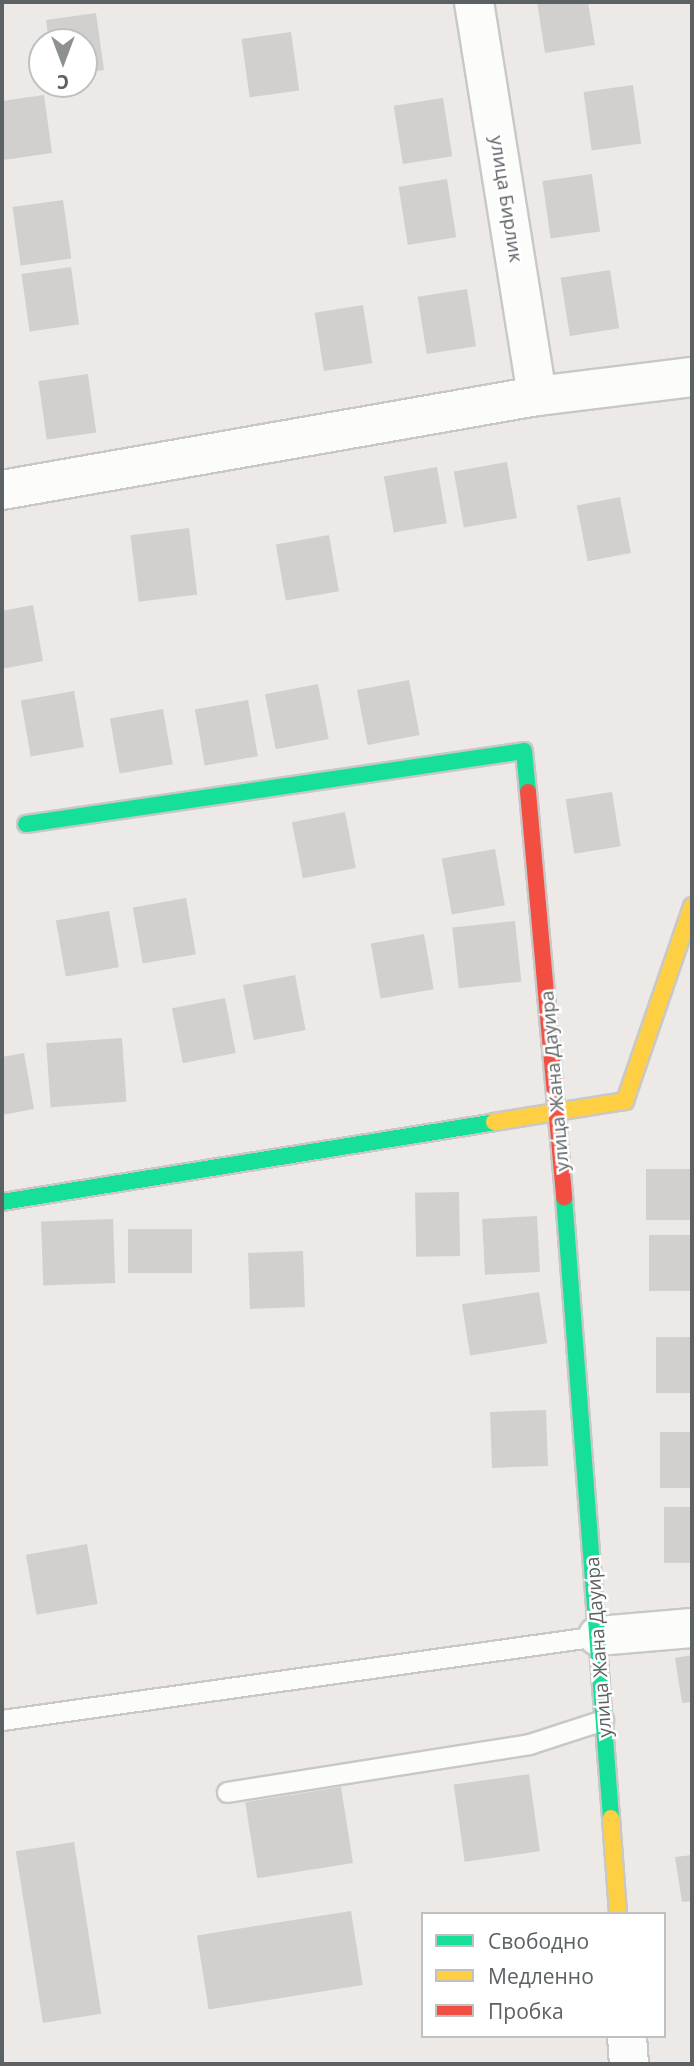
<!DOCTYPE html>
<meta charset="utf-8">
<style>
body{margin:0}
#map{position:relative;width:694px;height:2066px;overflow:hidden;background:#ece9e6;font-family:"Open Sans",sans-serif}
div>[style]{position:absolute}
.building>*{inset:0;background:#d2d0cf;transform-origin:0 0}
.roads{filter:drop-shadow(2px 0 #c8c8c8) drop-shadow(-2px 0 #c8c8c8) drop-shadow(0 2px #c8c8c8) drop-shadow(0 -2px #c8c8c8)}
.lane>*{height:19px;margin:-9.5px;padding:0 9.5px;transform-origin:9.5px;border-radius:9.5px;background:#fcfcfb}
.street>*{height:38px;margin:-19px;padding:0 19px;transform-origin:19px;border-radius:19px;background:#fcfcfb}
.fast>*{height:16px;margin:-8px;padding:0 8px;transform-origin:8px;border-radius:8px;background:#16e098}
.slow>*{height:16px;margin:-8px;padding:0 8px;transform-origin:8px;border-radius:8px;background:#ffcf43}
.jam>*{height:16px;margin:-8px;padding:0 8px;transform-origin:8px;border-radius:8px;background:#f24e42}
span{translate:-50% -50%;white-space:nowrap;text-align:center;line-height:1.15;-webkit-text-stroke:5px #fff;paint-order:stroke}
.street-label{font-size:19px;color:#5c6164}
.frame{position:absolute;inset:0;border:4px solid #5c6164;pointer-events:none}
.legend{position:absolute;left:421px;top:1912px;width:245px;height:126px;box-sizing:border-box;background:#fff;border:2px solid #bec0c1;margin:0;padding:9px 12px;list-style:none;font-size:21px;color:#5c6164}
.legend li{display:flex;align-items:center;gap:14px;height:35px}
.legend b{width:35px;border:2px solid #bec0c1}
.north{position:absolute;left:28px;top:28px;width:70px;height:70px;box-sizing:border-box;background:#fff;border:2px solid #bec0c1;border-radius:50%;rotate:180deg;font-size:19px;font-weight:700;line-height:28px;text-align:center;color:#5c6164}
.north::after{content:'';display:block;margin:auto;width:24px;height:32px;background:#8e9192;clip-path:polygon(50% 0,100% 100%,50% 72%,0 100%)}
</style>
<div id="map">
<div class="building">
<i style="clip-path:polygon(537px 2px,588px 2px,595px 45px,545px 53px)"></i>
<i style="clip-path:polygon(96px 13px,104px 70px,84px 73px,84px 42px,49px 42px,46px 20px)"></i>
<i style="left:291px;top:32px;width:59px;height:50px;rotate:82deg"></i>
<i style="left:633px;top:85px;width:59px;height:50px;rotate:82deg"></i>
<i style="clip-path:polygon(44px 95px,52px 153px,3px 160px,2px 101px)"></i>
<i style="left:443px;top:98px;width:59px;height:50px;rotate:81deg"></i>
<i style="left:592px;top:174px;width:58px;height:50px;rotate:82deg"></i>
<i style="left:447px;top:179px;width:59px;height:49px;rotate:81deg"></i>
<i style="left:63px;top:200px;width:59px;height:51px;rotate:82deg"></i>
<i style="left:71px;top:267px;width:58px;height:50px;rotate:82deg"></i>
<i style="left:610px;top:270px;width:59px;height:50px;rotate:81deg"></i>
<i style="left:467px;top:289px;width:58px;height:50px;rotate:81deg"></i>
<i style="left:363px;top:305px;width:59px;height:49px;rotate:81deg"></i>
<i style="left:88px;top:374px;width:59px;height:50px;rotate:82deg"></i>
<i style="left:507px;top:462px;width:57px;height:54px;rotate:80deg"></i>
<i style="left:437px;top:467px;width:57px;height:54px;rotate:80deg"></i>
<i style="left:620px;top:497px;width:57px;height:44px;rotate:79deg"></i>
<i style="left:189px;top:528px;width:67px;height:59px;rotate:83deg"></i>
<i style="left:329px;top:535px;width:57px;height:54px;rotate:80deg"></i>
<i style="clip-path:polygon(33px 605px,43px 661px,2px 669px,2px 611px)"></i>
<i style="left:409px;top:680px;width:56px;height:53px;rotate:79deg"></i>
<i style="left:318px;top:684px;width:56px;height:54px;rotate:79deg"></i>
<i style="left:74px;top:691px;width:57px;height:54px;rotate:80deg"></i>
<i style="left:248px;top:700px;width:57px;height:54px;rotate:80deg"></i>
<i style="left:163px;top:709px;width:56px;height:54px;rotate:80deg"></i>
<i style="left:612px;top:792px;width:55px;height:47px;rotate:81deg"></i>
<i style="left:345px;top:812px;width:57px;height:54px;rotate:79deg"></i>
<i style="left:495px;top:849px;width:57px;height:54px;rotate:80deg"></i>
<i style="left:186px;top:898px;width:57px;height:54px;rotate:80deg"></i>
<i style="left:109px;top:911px;width:57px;height:54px;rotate:80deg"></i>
<i style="left:515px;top:921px;width:61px;height:63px;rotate:84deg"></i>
<i style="left:424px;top:934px;width:56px;height:54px;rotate:80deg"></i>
<i style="left:295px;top:975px;width:56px;height:53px;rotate:79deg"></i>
<i style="left:225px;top:998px;width:56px;height:54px;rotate:79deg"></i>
<i style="left:122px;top:1038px;width:64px;height:76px;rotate:86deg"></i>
<i style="clip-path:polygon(24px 1053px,34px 1109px,2px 1115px,2px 1057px)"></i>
<i style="left:692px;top:1169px;width:51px;height:46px;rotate:90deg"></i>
<i style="left:459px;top:1192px;width:64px;height:44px;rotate:89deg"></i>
<i style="left:537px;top:1216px;width:56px;height:55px;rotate:87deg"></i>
<i style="left:113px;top:1219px;width:64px;height:72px;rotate:88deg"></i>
<i style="left:128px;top:1229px;width:64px;height:44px"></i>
<i style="left:692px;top:1235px;width:56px;height:43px;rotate:90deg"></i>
<i style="left:303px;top:1251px;width:56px;height:55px;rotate:88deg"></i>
<i style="left:539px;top:1292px;width:52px;height:78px;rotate:81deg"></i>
<i style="left:692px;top:1337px;width:56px;height:36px;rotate:90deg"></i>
<i style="left:546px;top:1410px;width:56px;height:56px;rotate:88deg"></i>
<i style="left:692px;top:1432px;width:56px;height:32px;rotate:90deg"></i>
<i style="left:692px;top:1507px;width:56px;height:28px;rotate:90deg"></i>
<i style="left:87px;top:1544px;width:61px;height:62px;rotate:80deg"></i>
<i style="clip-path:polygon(692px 1655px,692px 1702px,682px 1703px,675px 1658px)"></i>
<i style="left:529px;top:1774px;width:78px;height:76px;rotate:82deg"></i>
<i style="left:341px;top:1787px;width:77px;height:97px;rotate:81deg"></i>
<i style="left:74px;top:1842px;width:174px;height:59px;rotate:81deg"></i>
<i style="clip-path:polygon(692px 1855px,692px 1901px,682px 1902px,675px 1857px)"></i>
<i style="left:351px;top:1911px;width:75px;height:156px;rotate:81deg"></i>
</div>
<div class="roads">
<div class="lane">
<i style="left:2px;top:1720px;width:602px;rotate:-8.02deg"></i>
<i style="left:227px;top:1792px;width:306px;rotate:-9deg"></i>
<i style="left:529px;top:1744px;width:78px;rotate:-18deg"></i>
</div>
<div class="street">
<i style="left:474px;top:2px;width:399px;rotate:80.9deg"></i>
<i style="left:2px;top:490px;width:543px;rotate:-9.97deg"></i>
<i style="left:537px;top:396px;width:156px;rotate:-7deg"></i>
<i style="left:598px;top:1636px;width:94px;rotate:-4.9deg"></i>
<i style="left:627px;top:2036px;width:28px;rotate:86deg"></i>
</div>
<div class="fast">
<i style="left:26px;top:824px;width:503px;rotate:-8.34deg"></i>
<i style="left:524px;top:751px;width:41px;rotate:84.4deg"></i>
<i style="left:564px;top:1197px;width:623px;rotate:85.67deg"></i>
<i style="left:2px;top:1202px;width:498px;rotate:-9.2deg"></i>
</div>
<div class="slow">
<i style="left:494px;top:1122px;width:133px;rotate:-9.1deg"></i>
<i style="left:625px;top:1101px;width:206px;rotate:-71deg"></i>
<i style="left:611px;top:1818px;width:96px;rotate:85.8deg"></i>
</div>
<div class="jam">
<i style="left:528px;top:792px;width:407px;rotate:84.9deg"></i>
</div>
</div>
<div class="street-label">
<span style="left:506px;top:199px;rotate:81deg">улица Бирлик</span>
<span style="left:555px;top:1081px;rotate:-95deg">улица Жана Дауира</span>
<span style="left:599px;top:1647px;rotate:-94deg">улица Жана Дауира</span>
</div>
<div class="frame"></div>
<ul class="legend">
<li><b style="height:9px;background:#16e098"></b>Свободно</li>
<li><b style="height:9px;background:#ffcf43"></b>Медленно</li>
<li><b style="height:9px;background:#f24e42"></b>Пробка</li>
</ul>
<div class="north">С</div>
</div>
